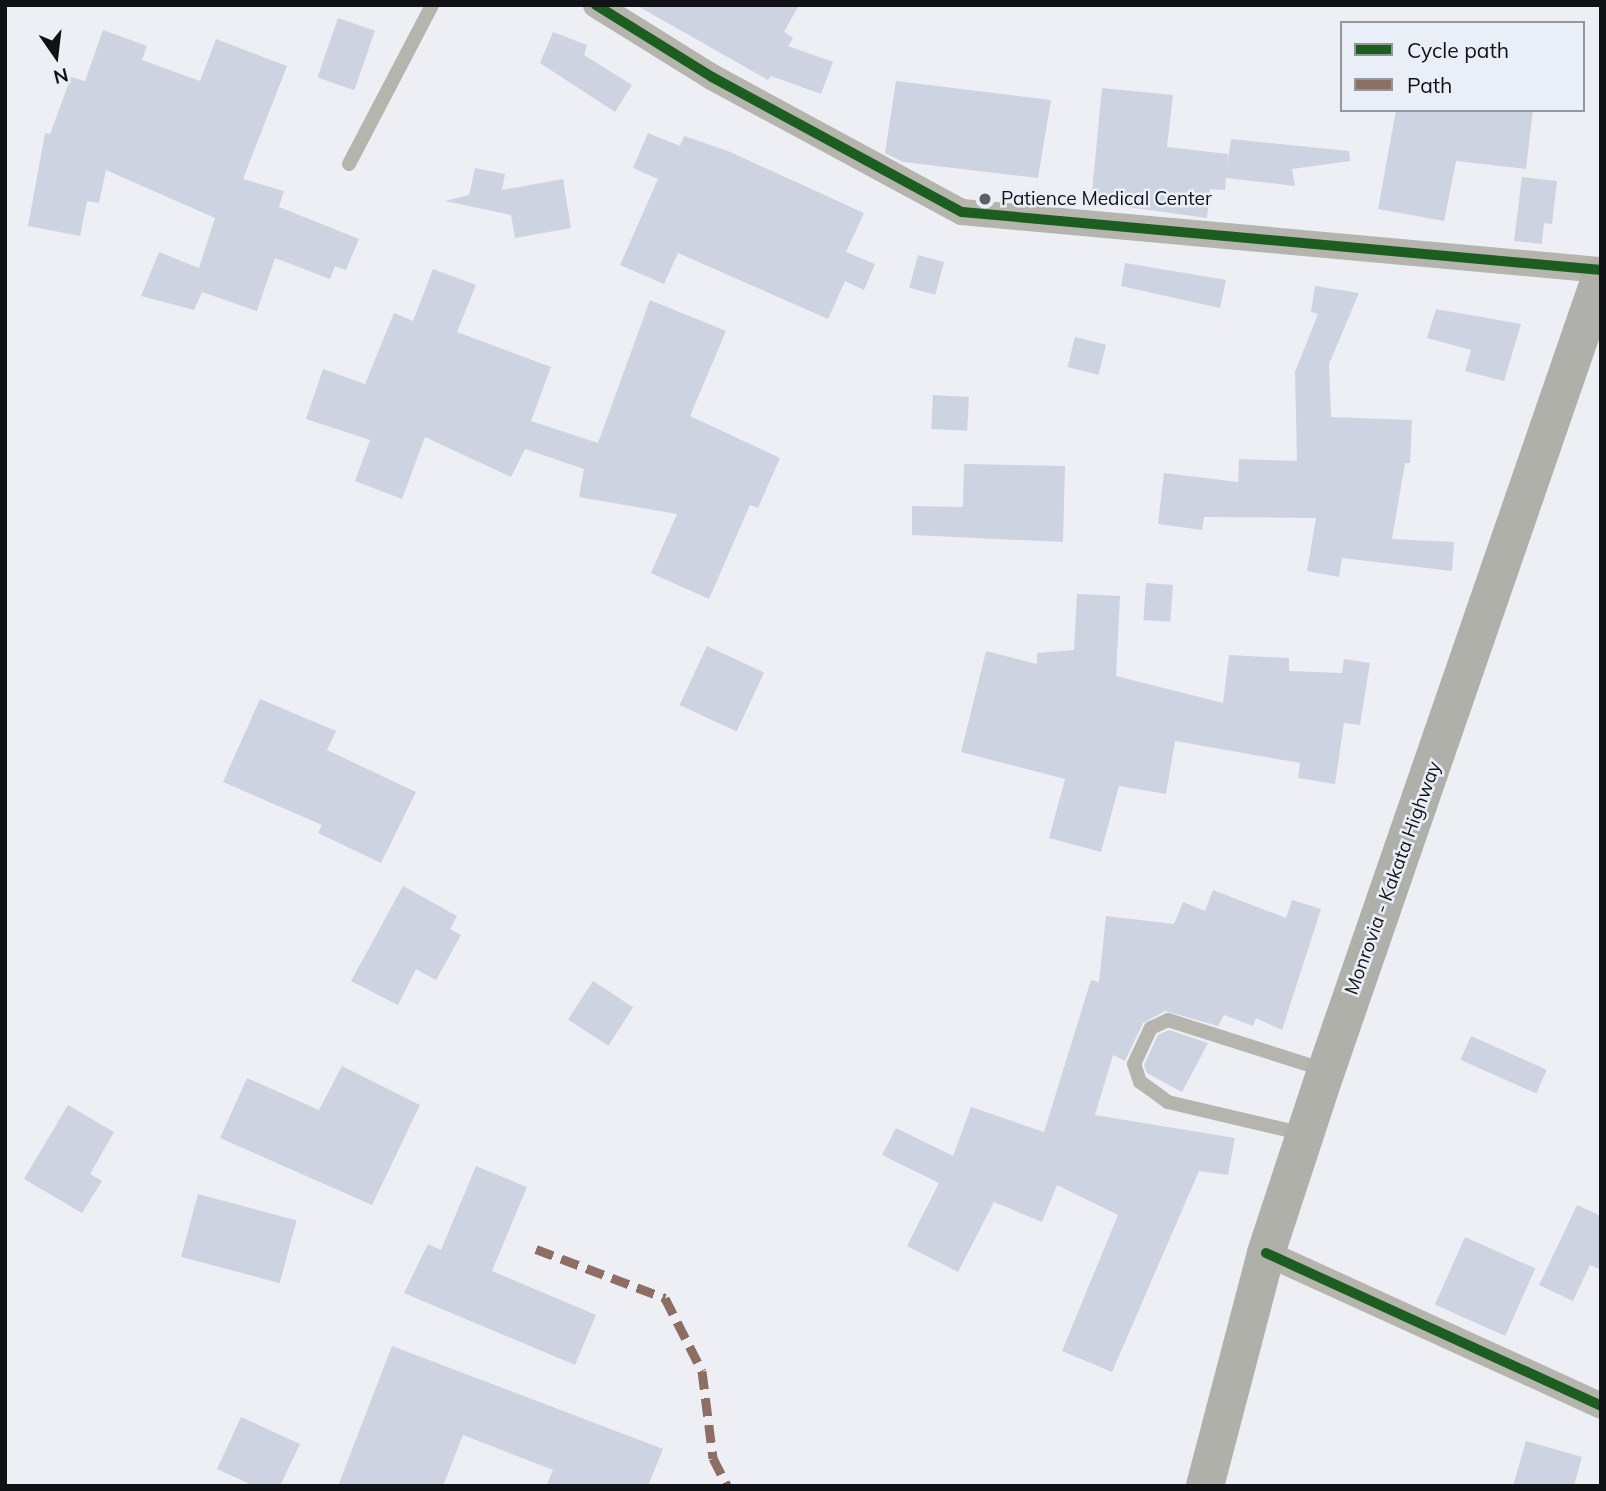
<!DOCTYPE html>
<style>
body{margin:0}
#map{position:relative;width:1606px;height:1491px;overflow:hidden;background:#edeff4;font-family:Mulish,sans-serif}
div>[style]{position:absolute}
.building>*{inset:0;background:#ced3e2;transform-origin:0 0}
.service>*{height:14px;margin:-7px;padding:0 7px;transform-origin:7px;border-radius:7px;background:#b5b4ad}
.minor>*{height:26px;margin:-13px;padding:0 13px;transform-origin:13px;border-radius:13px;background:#b5b4ad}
.trunk>*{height:38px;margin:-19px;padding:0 19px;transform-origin:19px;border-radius:19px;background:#b0b0ab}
.quiet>*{height:9px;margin-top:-4.5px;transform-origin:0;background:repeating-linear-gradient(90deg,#8d6e63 0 18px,transparent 0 27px)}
.cycleway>*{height:10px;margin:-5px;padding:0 5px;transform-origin:5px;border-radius:5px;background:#1b5e20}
.dots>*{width:19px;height:19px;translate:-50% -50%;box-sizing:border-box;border:4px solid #eaeef7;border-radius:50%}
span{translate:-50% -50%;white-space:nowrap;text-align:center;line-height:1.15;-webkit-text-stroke:5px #eaeef7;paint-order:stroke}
.poi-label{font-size:19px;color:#111215}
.left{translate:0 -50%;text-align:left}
.street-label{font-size:19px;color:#111215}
.frame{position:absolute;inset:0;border:7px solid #111215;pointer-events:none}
.legend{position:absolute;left:1340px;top:21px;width:245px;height:91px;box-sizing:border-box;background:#eaeef7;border:2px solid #93969d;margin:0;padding:9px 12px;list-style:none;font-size:21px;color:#111215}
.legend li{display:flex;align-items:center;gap:14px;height:35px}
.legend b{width:35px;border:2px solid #93969d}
.north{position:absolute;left:21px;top:21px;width:70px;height:70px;-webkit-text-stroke:5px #eaeef7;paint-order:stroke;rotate:166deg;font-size:19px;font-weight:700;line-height:28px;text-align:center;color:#111215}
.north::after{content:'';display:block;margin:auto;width:24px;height:32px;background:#111215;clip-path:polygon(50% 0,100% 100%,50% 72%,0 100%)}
</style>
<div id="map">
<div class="building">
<i style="clip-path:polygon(636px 5px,799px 5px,784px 32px,793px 38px,788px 46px,833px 62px,821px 94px,771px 76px,768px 80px)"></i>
<i style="left:338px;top:18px;width:39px;height:63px;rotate:19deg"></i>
<i style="clip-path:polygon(103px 30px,147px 46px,142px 60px,200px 81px,216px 39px,287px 66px,243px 179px,284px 191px,279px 207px,359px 239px,346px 270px,335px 266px,330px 279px,275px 258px,257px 311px,202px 292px,194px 310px,141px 296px,159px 252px,199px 268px,215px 218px,106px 170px,99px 203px,87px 201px,80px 236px,28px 226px,45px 133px,50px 134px,71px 77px,85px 81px)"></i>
<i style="clip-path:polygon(553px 32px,587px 45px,584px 55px,632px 85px,615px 112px,540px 63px)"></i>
<i style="clip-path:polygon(896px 81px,1051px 100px,1038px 178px,903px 162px,885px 153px)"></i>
<i style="clip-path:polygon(1102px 88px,1173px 95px,1167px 147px,1228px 154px,1227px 166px,1231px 139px,1349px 151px,1350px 161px,1292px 169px,1295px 186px,1226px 178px,1225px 190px,1210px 189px,1207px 218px,1091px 202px)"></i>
<i style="clip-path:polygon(1396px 110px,1533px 110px,1526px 169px,1456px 161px,1444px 221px,1378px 209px)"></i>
<i style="clip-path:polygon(648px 133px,680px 146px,684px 136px,728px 151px,864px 213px,846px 252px,875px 264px,864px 290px,845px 281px,828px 319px,678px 253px,664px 284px,620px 265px,658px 179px,633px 168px)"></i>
<i style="clip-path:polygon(475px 168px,505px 174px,502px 190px,563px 179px,571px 228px,515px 238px,511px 215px,445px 201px,469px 195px)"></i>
<i style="clip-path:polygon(1522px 177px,1557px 181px,1552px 224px,1544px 223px,1542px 244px,1514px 241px)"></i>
<i style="left:918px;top:255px;width:27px;height:34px;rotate:15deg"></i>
<i style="clip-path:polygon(1125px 263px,1226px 280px,1220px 308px,1121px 286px)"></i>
<i style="clip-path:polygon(433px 269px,476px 285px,457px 332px,551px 367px,531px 421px,598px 443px,650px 300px,726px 331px,690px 416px,780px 458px,758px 508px,750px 505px,709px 599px,651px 573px,677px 514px,579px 497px,584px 469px,525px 449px,511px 477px,425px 437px,402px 499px,355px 481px,370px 440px,306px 419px,323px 369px,365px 384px,394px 313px,413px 321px)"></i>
<i style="clip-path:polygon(1315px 286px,1359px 293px,1329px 364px,1331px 417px,1412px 420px,1410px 463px,1405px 463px,1392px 539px,1454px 542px,1452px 571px,1342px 558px,1339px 577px,1307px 571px,1316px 518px,1204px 517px,1202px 530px,1158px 524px,1164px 473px,1238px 482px,1239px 459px,1297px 461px,1295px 372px,1318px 314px,1311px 312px)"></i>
<i style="clip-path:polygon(1436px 309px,1521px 324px,1504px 381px,1465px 371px,1471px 350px,1427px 338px)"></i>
<i style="left:1075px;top:337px;width:32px;height:31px;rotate:14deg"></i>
<i style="left:933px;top:395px;width:36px;height:34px;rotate:3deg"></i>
<i style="clip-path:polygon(964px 464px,1065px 466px,1063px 542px,912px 535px,912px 506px,963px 507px)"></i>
<i style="left:1146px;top:583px;width:27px;height:37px;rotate:4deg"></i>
<i style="clip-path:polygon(1077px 594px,1120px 596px,1116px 676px,1223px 703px,1229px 655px,1289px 658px,1289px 671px,1342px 673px,1344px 659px,1370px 663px,1360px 725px,1344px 723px,1335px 784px,1298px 778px,1300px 763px,1175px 741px,1166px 794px,1119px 786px,1101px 852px,1049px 838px,1065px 779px,961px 752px,986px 651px,1037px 664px,1037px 653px,1074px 650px)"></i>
<i style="left:707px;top:646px;width:63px;height:65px;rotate:25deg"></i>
<i style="clip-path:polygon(260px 699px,336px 731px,327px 750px,416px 792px,381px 863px,318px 833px,322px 825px,223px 782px)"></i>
<i style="clip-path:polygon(403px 886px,457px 916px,450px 929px,461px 935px,436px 980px,416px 969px,398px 1005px,351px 981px)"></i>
<i style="clip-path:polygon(1213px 890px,1286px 918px,1292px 900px,1321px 909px,1282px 1030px,1256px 1018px,1253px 1026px,1224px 1015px,1218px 1026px,1165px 1011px,1143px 1023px,1125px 1061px,1113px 1055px,1095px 1115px,1235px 1138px,1228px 1175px,1199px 1171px,1112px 1372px,1062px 1351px,1118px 1215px,1057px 1185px,1042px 1222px,994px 1202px,958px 1272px,907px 1246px,939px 1183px,882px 1155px,896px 1128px,953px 1156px,971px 1107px,1044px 1132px,1091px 980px,1099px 982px,1106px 916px,1174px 924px,1183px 902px,1205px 911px)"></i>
<i style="left:593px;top:981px;width:48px;height:46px;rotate:33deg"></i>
<i style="clip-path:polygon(1169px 1030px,1208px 1043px,1182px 1092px,1147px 1073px,1144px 1065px,1158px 1035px)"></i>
<i style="left:1471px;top:1036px;width:83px;height:26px;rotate:24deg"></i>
<i style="clip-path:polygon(342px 1066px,420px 1105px,372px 1205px,220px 1138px,247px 1078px,319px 1110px)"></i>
<i style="clip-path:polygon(68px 1105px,114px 1132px,90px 1174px,102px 1181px,82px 1213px,24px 1179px)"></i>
<i style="clip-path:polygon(476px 1166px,527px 1187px,492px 1271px,596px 1315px,575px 1365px,404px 1293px,428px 1244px,441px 1250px)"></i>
<i style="left:198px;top:1194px;width:102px;height:65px;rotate:15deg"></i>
<i style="clip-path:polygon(1577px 1205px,1601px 1216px,1601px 1270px,1590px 1265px,1573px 1301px,1539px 1285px)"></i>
<i style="left:1465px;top:1237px;width:77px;height:74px;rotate:24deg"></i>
<i style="clip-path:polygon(392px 1346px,663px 1449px,648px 1486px,546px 1486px,553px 1470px,463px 1435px,443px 1486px,338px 1486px)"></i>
<i style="clip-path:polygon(241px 1417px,300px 1444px,280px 1486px,254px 1486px,217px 1469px)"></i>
<i style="clip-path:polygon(1526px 1441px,1582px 1457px,1574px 1486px,1513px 1486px)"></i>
</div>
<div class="service">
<i style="left:349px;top:164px;width:179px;rotate:-62.4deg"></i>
<i style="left:1304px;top:1134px;width:140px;rotate:-166.8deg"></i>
<i style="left:1168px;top:1102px;width:34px;rotate:-144deg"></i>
<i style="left:1140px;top:1082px;width:19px;rotate:-108deg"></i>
<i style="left:1134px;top:1064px;width:40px;rotate:-65deg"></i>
<i style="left:1151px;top:1028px;width:19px;rotate:-25deg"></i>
<i style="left:1168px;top:1020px;width:165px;rotate:17.7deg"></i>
</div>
<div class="minor">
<i style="left:596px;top:5px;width:137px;rotate:31.8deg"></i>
<i style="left:712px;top:77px;width:284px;rotate:28.4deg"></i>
<i style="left:962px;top:212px;width:642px;rotate:5.19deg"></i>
<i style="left:1266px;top:1253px;width:368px;rotate:24.5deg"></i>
</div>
<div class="trunk">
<i style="left:1205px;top:1486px;width:241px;rotate:-75.3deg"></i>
<i style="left:1266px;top:1253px;width:192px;rotate:-71.8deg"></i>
<i style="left:1326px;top:1071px;width:841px;rotate:-70.92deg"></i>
</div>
<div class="quiet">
<i style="left:536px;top:1249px;width:138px;rotate:20.8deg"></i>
<i style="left:665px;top:1298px;width:82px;rotate:63.1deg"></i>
<i style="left:702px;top:1371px;width:88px;rotate:82.8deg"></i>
<i style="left:713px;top:1458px;width:31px;rotate:63deg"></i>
</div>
<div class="cycleway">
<i style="left:596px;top:5px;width:137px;rotate:31.8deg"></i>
<i style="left:712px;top:77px;width:284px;rotate:28.4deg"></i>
<i style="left:962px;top:212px;width:642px;rotate:5.19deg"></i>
<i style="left:1266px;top:1253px;width:368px;rotate:24.5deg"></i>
</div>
<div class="dots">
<i style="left:985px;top:199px;background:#5e5f63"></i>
</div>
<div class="poi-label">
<span class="left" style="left:1001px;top:199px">Patience Medical Center</span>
</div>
<div class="street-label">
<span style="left:1393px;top:878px;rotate:-70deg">Monrovia - Kakata Highway</span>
</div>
<div class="frame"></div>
<ul class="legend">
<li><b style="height:9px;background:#1b5e20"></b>Cycle path</li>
<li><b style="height:9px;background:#8d6e63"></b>Path</li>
</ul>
<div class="north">N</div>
</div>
